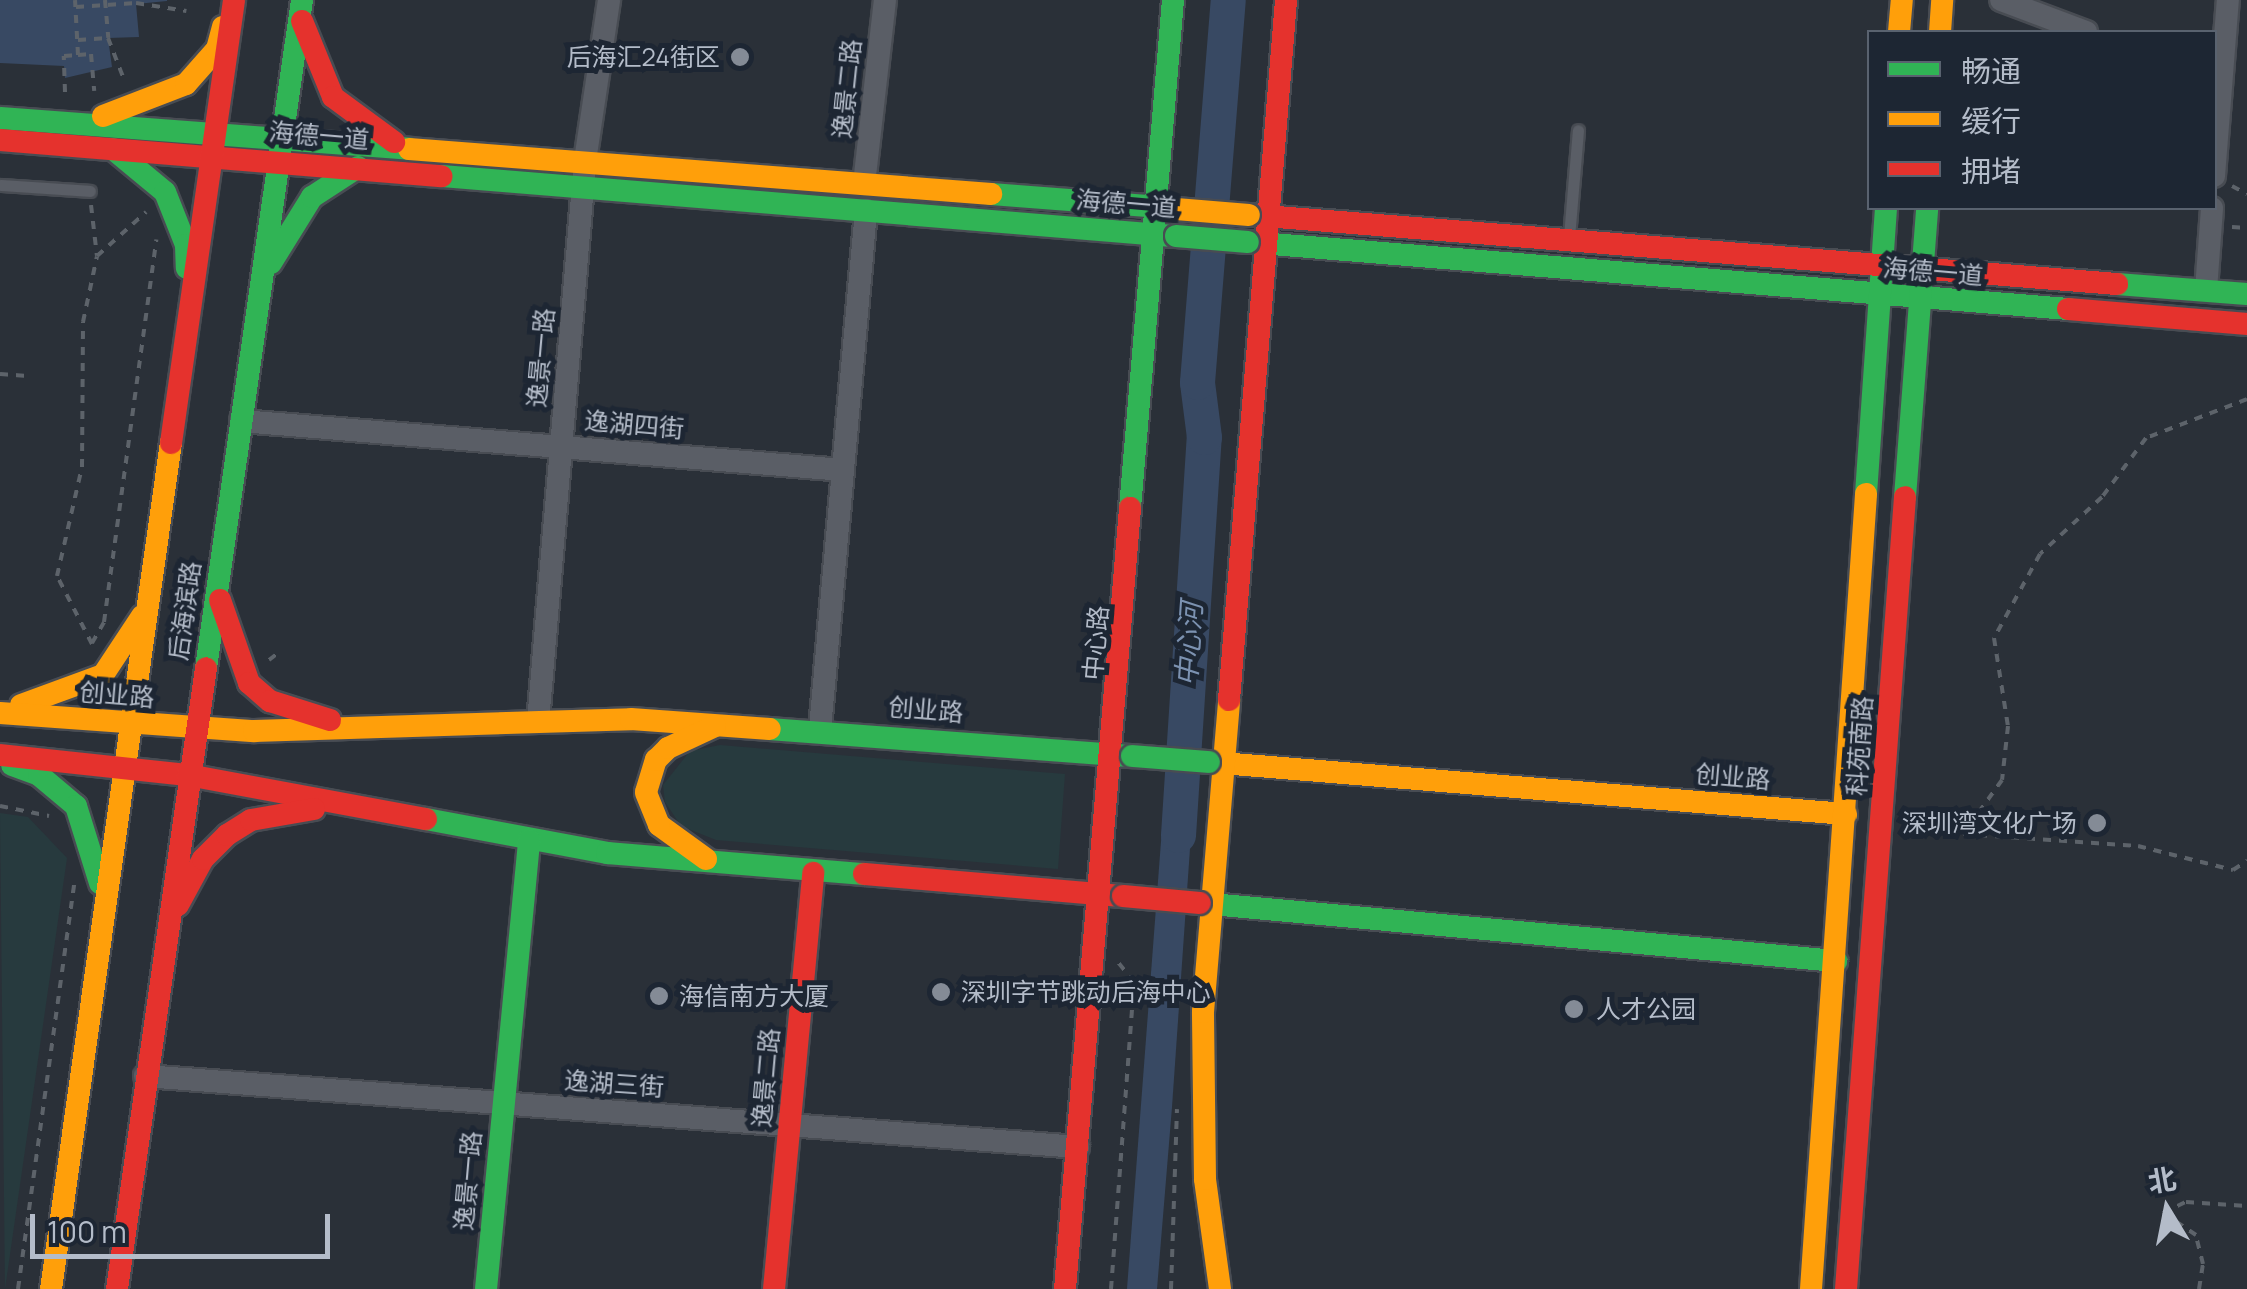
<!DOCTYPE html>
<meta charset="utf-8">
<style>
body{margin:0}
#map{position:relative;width:2247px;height:1289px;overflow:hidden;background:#2a3038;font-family:Manrope,"Noto Sans SC",sans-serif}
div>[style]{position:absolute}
.green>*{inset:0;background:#273a3e}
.water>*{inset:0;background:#384963}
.river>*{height:35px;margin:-17.5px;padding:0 17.5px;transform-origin:17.5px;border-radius:17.5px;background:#384963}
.path>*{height:4px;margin-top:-2px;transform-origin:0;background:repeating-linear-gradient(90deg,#5d636a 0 8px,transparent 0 16px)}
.roads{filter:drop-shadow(2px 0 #484c53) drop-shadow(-2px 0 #484c53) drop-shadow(0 2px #484c53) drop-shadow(0 -2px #484c53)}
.lane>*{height:11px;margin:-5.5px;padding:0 5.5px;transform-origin:5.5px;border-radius:5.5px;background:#5a5e66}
.street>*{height:22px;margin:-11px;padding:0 11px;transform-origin:11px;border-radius:11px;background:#5a5e66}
.fast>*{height:22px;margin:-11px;padding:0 11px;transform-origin:11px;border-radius:11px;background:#30b455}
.slow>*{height:22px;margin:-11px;padding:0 11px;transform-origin:11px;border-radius:11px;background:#ff9f0a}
.jam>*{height:22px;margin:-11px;padding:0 11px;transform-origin:11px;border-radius:11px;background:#e5322d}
.bridges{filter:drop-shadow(2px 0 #484c53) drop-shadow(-2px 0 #484c53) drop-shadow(0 2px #484c53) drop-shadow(0 -2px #484c53)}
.fast-bridge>*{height:22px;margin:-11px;padding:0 11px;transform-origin:11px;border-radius:11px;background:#30b455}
.slow-bridge>*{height:22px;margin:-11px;padding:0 11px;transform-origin:11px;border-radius:11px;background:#ff9f0a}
.jam-bridge>*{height:22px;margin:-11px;padding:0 11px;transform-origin:11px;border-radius:11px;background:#e5322d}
.dots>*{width:28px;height:28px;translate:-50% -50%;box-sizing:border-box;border:5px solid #1d2633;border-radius:50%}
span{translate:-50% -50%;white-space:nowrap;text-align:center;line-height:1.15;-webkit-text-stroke:10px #1d2633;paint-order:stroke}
.poi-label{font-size:25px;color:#b4bcc9}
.right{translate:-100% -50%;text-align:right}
.left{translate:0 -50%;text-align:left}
.street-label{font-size:25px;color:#b4bcc9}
.water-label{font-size:28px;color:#7c92b1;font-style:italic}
.legend{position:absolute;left:1867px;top:30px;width:350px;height:180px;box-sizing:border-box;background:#1d2633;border:2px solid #59626f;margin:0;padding:12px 18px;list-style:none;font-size:30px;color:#b4bcc9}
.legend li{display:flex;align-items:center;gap:20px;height:50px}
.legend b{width:50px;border:2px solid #59626f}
.north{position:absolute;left:2117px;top:1159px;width:100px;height:100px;-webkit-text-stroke:8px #1d2633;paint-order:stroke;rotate:350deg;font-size:28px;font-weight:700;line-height:40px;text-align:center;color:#b4bcc9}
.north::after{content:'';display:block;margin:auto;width:35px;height:45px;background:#b4bcc9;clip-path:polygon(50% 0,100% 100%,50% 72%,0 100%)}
.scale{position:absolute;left:30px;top:1214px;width:300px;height:45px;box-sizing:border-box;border:5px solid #b4bcc9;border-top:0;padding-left:12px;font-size:30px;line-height:35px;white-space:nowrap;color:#b4bcc9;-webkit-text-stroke:8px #1d2633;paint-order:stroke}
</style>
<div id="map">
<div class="green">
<i style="clip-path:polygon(720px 745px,1065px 774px,1058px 869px,716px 840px,681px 826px,665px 802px,663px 785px,690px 751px)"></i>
<i style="clip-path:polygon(0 813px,28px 817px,67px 858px,5px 1289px)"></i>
</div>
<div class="water">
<i style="clip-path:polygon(0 0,167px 0,167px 1px,136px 4px,139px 37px,108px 38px,112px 67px,65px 78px,64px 66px,0 63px)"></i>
<i style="clip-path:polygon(1165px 789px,1194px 791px,1172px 1107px,1157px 1289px,1127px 1289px)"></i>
</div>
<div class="river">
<i style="left:1178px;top:835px;width:399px;rotate:-86.3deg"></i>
<i style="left:1204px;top:437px;width:55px;rotate:-97.3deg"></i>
<i style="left:1197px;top:382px;width:383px;rotate:-85.4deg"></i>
</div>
<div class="path">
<i style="left:105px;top:0;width:38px;rotate:85deg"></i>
<i style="left:108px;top:38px;width:47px;rotate:68.9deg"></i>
<i style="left:76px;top:7px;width:60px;rotate:-3.8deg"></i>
<i style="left:136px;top:3px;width:51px;rotate:9.1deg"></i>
<i style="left:78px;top:40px;width:30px;rotate:-4deg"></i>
<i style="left:78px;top:55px;width:13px;rotate:-4deg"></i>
<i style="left:91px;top:54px;width:37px;rotate:85deg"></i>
<i style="left:65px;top:92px;width:36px;rotate:-92deg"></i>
<i style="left:64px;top:56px;width:14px;rotate:-4deg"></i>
<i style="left:78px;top:55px;width:55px;rotate:-93.1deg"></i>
<i style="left:2232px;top:186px;width:17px;rotate:28deg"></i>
<i style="left:91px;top:205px;width:51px;rotate:83.3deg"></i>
<i style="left:2232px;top:227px;width:15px;rotate:4deg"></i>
<i style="left:0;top:374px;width:31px;rotate:4deg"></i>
<i style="left:2247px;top:399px;width:108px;rotate:158.9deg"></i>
<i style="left:2146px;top:438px;width:74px;rotate:126.7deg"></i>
<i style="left:2102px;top:497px;width:84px;rotate:137.4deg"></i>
<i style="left:2040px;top:554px;width:96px;rotate:118.7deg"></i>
<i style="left:1994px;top:638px;width:89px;rotate:81deg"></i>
<i style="left:2008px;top:726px;width:54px;rotate:96.3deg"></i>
<i style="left:2002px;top:780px;width:67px;rotate:125.8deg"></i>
<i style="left:1963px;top:834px;width:175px;rotate:3.9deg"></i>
<i style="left:2138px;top:846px;width:98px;rotate:14.2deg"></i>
<i style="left:2233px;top:870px;width:17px;rotate:-33deg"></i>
<i style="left:92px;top:643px;width:24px;rotate:-60deg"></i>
<i style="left:104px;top:622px;width:386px;rotate:-82.2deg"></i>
<i style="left:92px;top:644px;width:76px;rotate:-117.2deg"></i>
<i style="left:57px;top:576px;width:112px;rotate:-77.1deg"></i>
<i style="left:82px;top:467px;width:145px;rotate:-89.6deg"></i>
<i style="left:83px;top:322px;width:67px;rotate:-78deg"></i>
<i style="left:97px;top:256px;width:66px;rotate:-41.9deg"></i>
<i style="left:269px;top:660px;width:11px;rotate:-38deg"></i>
<i style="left:0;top:806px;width:50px;rotate:11.5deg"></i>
<i style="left:18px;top:1289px;width:410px;rotate:-82.1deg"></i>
<i style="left:1111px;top:1289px;width:308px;rotate:-85.7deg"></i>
<i style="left:1134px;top:982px;width:27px;rotate:-129deg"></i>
<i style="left:1171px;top:1289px;width:180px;rotate:-88.1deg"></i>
<i style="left:2199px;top:1289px;width:25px;rotate:-81deg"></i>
<i style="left:2203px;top:1264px;width:30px;rotate:-104deg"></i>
<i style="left:2196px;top:1235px;width:40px;rotate:-146deg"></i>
<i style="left:2163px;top:1213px;width:25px;rotate:-26deg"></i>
<i style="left:2186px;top:1202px;width:61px;rotate:3.8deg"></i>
</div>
<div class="roads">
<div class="lane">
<i style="left:0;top:185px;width:90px;rotate:3.8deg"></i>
<i style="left:1569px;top:237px;width:107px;rotate:-85.2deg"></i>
</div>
<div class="street">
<i style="left:2001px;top:0;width:91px;rotate:20.6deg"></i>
<i style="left:2214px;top:176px;width:177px;rotate:-85.5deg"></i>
<i style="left:864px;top:184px;width:185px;rotate:-83.5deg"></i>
<i style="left:2206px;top:290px;width:82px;rotate:-85.8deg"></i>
<i style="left:241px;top:421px;width:604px;rotate:4.65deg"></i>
<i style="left:538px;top:722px;width:563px;rotate:-85.21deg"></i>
<i style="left:585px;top:161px;width:163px;rotate:-81.5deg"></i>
<i style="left:820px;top:729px;width:521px;rotate:-84.93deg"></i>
<i style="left:145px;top:1076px;width:936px;rotate:4.35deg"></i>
</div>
<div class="fast">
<i style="left:0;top:118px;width:410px;rotate:4.3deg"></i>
<i style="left:113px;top:149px;width:67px;rotate:39.6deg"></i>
<i style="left:165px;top:192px;width:57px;rotate:68.4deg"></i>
<i style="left:186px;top:245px;width:23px;rotate:88deg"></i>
<i style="left:442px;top:176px;width:733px;rotate:4.69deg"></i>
<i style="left:991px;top:194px;width:183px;rotate:4.4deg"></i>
<i style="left:1248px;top:242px;width:823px;rotate:4.67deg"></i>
<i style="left:271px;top:263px;width:78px;rotate:-58.2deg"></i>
<i style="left:312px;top:197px;width:55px;rotate:-33.1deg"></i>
<i style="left:2117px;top:284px;width:130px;rotate:4.4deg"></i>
<i style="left:1866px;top:494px;width:287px;rotate:-86deg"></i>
<i style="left:1905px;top:497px;width:290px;rotate:-85.6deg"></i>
<i style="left:1130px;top:508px;width:510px;rotate:-85.16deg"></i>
<i style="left:206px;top:668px;width:675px;rotate:-81.82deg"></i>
<i style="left:770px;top:729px;width:363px;rotate:4.3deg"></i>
<i style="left:12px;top:765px;width:29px;rotate:20deg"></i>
<i style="left:39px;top:775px;width:48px;rotate:40deg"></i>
<i style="left:76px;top:806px;width:81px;rotate:72.7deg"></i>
<i style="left:426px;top:819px;width:184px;rotate:10.6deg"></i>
<i style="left:607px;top:853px;width:258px;rotate:4.7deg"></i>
<i style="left:1200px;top:903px;width:639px;rotate:5.21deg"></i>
<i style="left:486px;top:1289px;width:451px;rotate:-84.5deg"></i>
</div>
<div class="slow">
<i style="left:1899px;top:32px;width:32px;rotate:-85deg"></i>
<i style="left:1940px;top:32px;width:32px;rotate:-86deg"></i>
<i style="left:103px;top:116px;width:89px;rotate:-21.1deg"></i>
<i style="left:186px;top:84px;width:47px;rotate:-48.5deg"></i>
<i style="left:217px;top:49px;width:23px;rotate:-75deg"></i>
<i style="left:409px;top:149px;width:584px;rotate:4.42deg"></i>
<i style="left:21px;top:705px;width:87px;rotate:-20.1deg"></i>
<i style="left:103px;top:675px;width:71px;rotate:-56.5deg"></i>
<i style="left:0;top:713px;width:255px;rotate:4.1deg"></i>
<i style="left:254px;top:731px;width:377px;rotate:-1.8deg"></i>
<i style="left:631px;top:719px;width:139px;rotate:4.1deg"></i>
<i style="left:1209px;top:762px;width:639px;rotate:4.67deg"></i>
<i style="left:706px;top:859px;width:58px;rotate:-144.1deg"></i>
<i style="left:659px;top:825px;width:35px;rotate:-112deg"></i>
<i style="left:646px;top:792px;width:34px;rotate:-73deg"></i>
<i style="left:656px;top:760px;width:17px;rotate:-45deg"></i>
<i style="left:668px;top:748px;width:52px;rotate:-25.1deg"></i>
<i style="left:51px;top:1289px;width:854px;rotate:-81.93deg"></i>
<i style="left:1220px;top:1289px;width:111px;rotate:-97.8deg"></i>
<i style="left:1205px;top:1179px;width:167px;rotate:-90.7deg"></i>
<i style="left:1203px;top:1012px;width:313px;rotate:-85.2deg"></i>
<i style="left:1811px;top:1289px;width:797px;rotate:-86.04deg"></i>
</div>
<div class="jam">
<i style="left:302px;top:21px;width:82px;rotate:67.8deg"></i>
<i style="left:333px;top:97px;width:76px;rotate:36.4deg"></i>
<i style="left:0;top:140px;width:443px;rotate:4.7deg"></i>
<i style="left:1252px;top:215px;width:868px;rotate:4.56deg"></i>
<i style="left:2068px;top:309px;width:180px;rotate:4.8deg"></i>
<i style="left:171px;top:443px;width:447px;rotate:-81.9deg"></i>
<i style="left:220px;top:600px;width:88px;rotate:70.7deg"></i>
<i style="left:249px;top:683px;width:28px;rotate:41deg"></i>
<i style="left:270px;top:701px;width:63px;rotate:17.6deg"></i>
<i style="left:1229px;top:700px;width:702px;rotate:-85.34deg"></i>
<i style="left:0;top:755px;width:189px;rotate:6.1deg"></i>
<i style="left:188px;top:775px;width:242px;rotate:10.5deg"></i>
<i style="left:864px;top:874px;width:259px;rotate:4.9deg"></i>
<i style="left:178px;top:905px;width:52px;rotate:-61.5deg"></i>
<i style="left:203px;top:859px;width:34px;rotate:-45deg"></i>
<i style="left:227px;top:835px;width:28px;rotate:-32deg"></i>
<i style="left:251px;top:820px;width:64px;rotate:-9.9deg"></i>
<i style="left:117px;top:1289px;width:627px;rotate:-81.84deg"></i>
<i style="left:774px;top:1289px;width:418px;rotate:-84.6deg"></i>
<i style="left:1065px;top:1289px;width:784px;rotate:-85.24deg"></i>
<i style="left:1846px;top:1289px;width:794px;rotate:-85.74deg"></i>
</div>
</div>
<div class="bridges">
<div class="fast-bridge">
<i style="left:1176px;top:236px;width:72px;rotate:4.8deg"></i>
<i style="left:1132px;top:756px;width:77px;rotate:4.5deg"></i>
</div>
<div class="slow-bridge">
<i style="left:1176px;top:209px;width:73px;rotate:4.7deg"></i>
</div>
<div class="jam-bridge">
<i style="left:1123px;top:896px;width:77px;rotate:5.2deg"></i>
</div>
</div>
<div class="dots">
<i style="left:740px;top:57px;background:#848b96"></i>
<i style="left:2097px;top:823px;background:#848b96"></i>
<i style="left:941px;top:992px;background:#848b96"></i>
<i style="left:659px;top:996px;background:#848b96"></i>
<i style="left:1574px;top:1009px;background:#848b96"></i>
</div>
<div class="poi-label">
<span class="right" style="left:720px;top:57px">后海汇24街区</span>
<span class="right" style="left:2077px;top:823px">深圳湾文化广场</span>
<span class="left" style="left:961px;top:992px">深圳字节跳动后海中心</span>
<span class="left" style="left:679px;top:996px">海信南方大厦</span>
<span class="left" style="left:1596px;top:1009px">人才公园</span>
</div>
<div class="street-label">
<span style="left:847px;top:89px;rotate:-84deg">逸景二路</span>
<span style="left:319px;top:136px;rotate:5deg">海德一道</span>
<span style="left:1126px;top:204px;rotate:5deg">海德一道</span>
<span style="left:1933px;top:272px;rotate:5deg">海德一道</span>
<span style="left:541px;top:358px;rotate:-85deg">逸景一路</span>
<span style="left:634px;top:425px;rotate:5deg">逸湖四街</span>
<span style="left:185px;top:611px;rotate:-82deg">后海滨路</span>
<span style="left:1096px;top:643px;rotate:-85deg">中心路</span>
<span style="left:117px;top:695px;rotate:5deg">创业路</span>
<span style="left:926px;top:710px;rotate:5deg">创业路</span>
<span style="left:1860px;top:746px;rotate:-86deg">科苑南路</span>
<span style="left:1733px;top:777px;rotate:5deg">创业路</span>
<span style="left:766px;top:1078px;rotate:-85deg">逸景二路</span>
<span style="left:614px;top:1084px;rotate:4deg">逸湖三街</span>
<span style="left:468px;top:1181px;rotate:-85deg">逸景一路</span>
</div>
<div class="water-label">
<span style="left:1188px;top:644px;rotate:-86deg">中心河</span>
</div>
<ul class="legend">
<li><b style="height:12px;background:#30b455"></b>畅通</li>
<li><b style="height:12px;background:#ff9f0a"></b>缓行</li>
<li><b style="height:12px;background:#e5322d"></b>拥堵</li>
</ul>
<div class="north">北</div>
<div class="scale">100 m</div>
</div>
